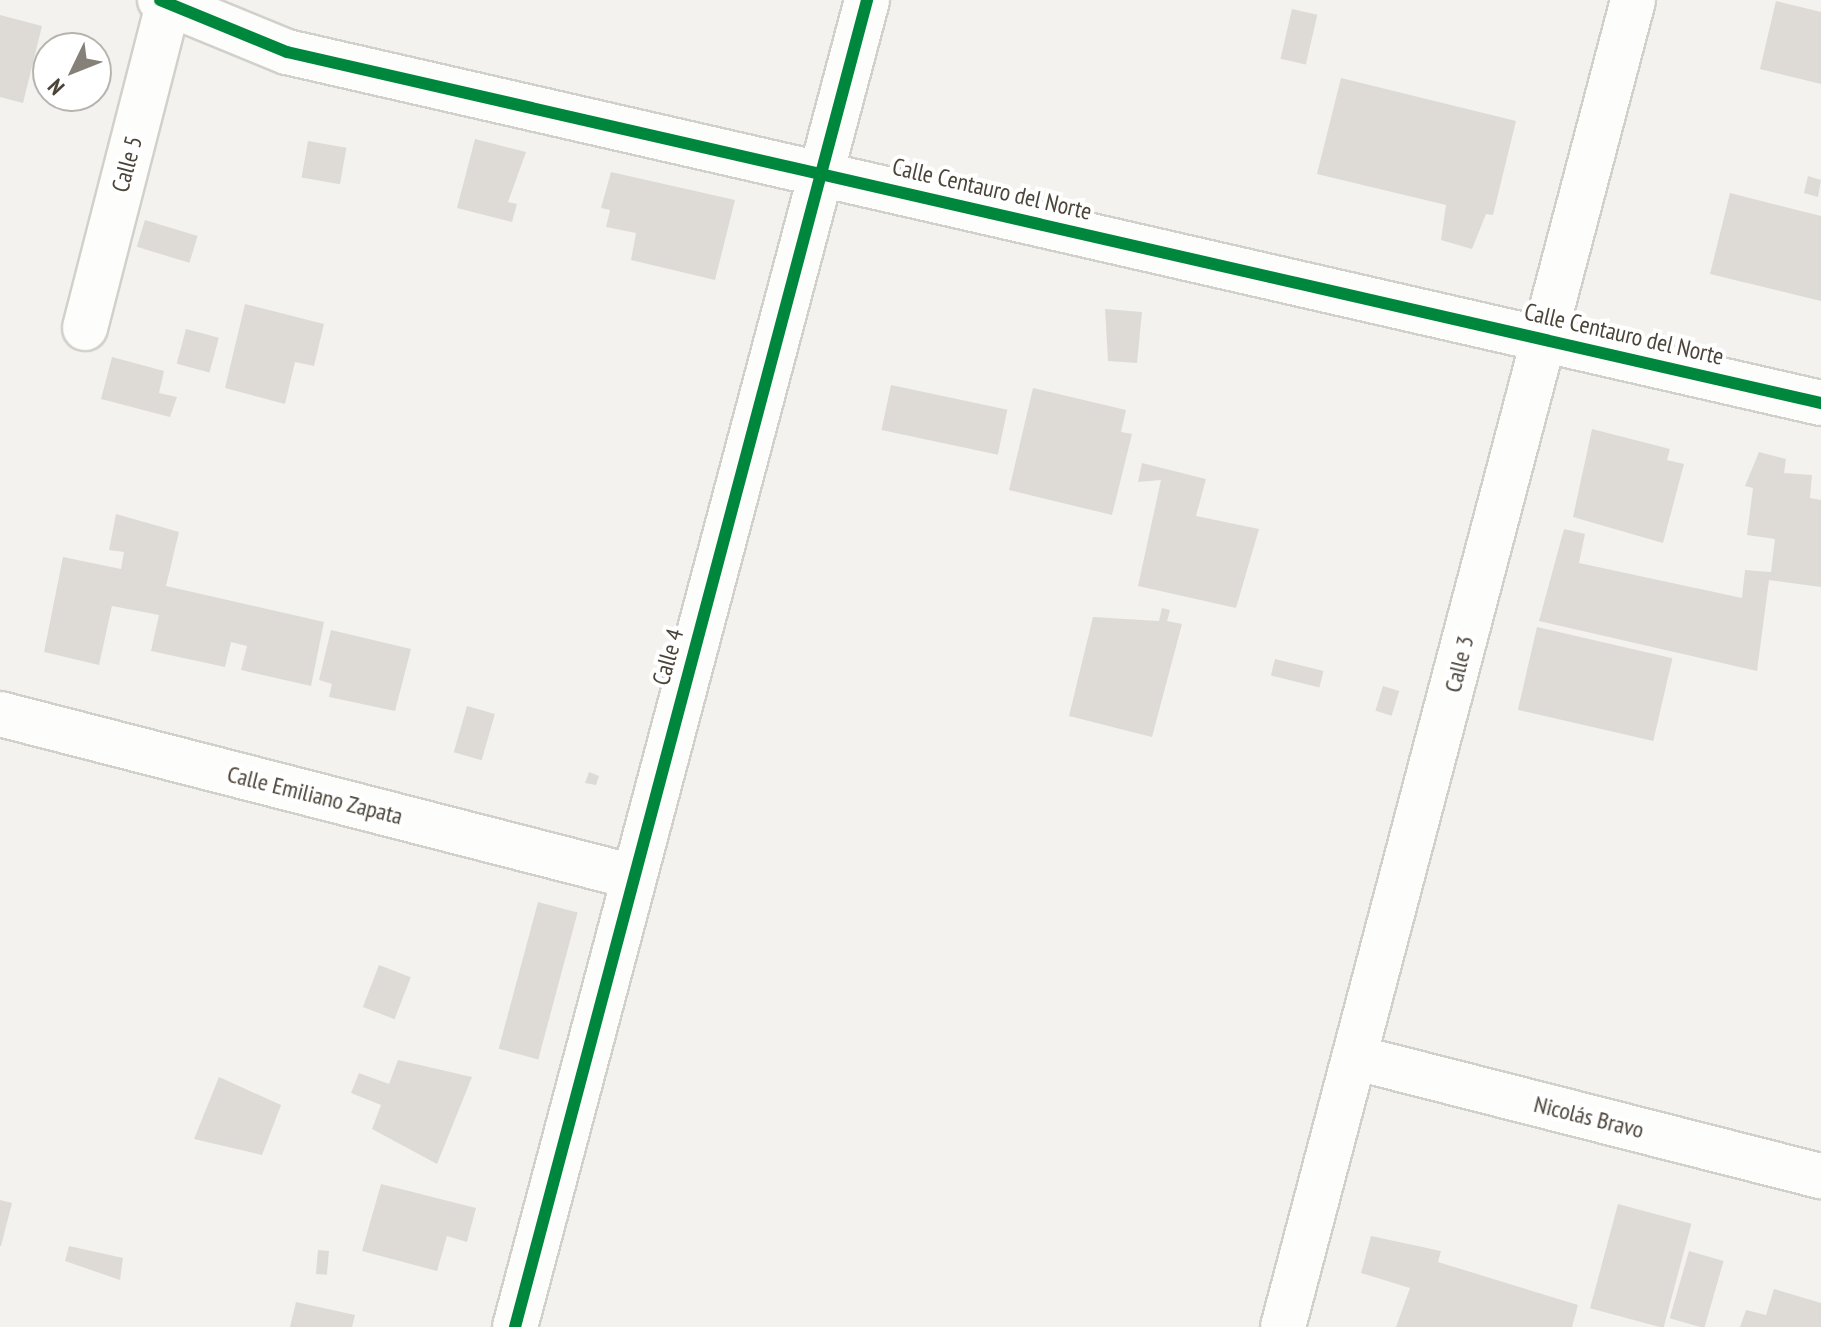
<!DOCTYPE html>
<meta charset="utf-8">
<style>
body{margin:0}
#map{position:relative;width:1821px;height:1327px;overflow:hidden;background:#f4f2ee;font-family:"PT Sans Narrow",sans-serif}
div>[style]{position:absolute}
.building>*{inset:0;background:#dedbd6;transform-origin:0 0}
.roads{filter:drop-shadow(2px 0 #d2d0cb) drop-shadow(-2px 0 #d2d0cb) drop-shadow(0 2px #d2d0cb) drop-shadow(0 -2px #d2d0cb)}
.minor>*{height:44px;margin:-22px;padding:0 22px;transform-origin:22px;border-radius:22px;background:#fdfdfc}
.cycleway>*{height:12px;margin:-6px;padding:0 6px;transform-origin:6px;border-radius:6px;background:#00873e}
span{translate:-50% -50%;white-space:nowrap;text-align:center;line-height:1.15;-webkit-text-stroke:8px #fff;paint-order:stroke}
.street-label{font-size:24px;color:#4b4439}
.north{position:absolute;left:32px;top:32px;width:80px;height:80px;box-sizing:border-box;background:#fff;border:2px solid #b7b4b0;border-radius:50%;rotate:227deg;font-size:22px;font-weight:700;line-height:32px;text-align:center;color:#4b4439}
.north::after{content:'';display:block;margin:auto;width:28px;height:36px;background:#868178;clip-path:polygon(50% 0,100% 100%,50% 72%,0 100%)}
</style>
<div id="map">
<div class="building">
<i style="clip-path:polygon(1776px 1px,1821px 12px,1821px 84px,1760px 69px)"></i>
<i style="left:1292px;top:9px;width:26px;height:51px;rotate:13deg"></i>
<i style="clip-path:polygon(0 15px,42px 26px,23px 103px,0 97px)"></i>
<i style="clip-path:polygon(1341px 78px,1516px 121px,1493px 215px,1486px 214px,1472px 249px,1441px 240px,1446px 205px,1317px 174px)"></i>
<i style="clip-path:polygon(475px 139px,526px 152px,508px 202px,517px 204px,512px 222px,457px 208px)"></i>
<i style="left:308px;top:141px;width:39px;height:37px;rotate:10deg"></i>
<i style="clip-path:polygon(611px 172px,735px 200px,715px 280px,631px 260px,636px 233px,606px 227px,610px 210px,601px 208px)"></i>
<i style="clip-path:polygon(1808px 176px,1821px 180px,1818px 197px,1804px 193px)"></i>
<i style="clip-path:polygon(1730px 193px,1821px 216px,1821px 301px,1710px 274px)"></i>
<i style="left:145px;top:220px;width:55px;height:28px;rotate:17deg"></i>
<i style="clip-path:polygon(245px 304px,324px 324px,314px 366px,295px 362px,285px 404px,225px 388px)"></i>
<i style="clip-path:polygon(1105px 309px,1142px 312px,1137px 363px,1108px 361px)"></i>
<i style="left:186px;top:329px;width:34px;height:36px;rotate:15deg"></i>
<i style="clip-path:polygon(112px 357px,164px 371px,159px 393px,177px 397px,170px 417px,101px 399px)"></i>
<i style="left:891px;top:385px;width:119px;height:46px;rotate:12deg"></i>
<i style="clip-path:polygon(1033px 388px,1126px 410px,1121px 432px,1132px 434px,1112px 515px,1009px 490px)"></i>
<i style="clip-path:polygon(1592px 429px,1670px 449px,1667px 460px,1684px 464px,1663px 543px,1573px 517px)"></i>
<i style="clip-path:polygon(1759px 452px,1786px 459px,1784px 473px,1812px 475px,1810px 498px,1821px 500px,1821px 587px,1769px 580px,1757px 671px,1539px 621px,1564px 529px,1585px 534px,1579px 563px,1742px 598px,1745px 570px,1771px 572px,1775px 539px,1747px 535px,1753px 488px,1745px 486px)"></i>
<i style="clip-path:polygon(1142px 463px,1206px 479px,1196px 516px,1259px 529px,1236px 608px,1138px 586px,1161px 480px,1138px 482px)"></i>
<i style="clip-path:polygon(116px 514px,179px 532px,166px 586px,324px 622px,311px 686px,241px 670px,247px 646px,231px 642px,225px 667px,151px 651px,159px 615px,112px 606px,99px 665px,44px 652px,63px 557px,121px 569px,124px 552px,109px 550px)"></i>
<i style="clip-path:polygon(1162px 608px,1170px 610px,1167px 621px,1182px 624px,1152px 737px,1069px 716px,1093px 617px,1159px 621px)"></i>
<i style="left:1537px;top:627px;width:139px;height:85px;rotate:13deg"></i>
<i style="clip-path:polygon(331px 630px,411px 649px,395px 711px,329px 697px,332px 684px,319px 680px)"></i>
<i style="left:1275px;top:659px;width:50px;height:17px;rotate:14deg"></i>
<i style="left:1383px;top:686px;width:17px;height:26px;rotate:17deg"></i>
<i style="left:467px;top:706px;width:29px;height:48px;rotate:16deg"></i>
<i style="clip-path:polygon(589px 772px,599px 776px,596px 785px,585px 783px)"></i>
<i style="left:538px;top:902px;width:41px;height:152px;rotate:15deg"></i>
<i style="left:379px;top:965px;width:34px;height:45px;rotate:21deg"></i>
<i style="clip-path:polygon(398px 1060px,472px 1077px,437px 1164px,372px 1129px,381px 1105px,351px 1093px,359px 1073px,389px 1084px)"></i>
<i style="clip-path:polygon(219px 1077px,281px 1105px,262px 1155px,194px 1139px)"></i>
<i style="clip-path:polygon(381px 1184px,476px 1208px,467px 1242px,447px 1236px,437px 1271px,362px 1251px)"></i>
<i style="clip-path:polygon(0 1200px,12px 1203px,1px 1246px,0 1246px)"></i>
<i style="left:1618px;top:1204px;width:76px;height:108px;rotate:15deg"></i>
<i style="clip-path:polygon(1371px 1236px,1441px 1251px,1438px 1262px,1578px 1305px,1572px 1327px,1396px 1327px,1410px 1288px,1361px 1273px)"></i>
<i style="clip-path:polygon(69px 1246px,123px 1258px,120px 1280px,65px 1261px)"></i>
<i style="left:318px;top:1250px;width:11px;height:24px;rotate:5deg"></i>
<i style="left:1689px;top:1251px;width:36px;height:70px;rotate:16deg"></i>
<i style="clip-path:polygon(1774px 1289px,1821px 1303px,1821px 1327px,1740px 1327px,1746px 1310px,1766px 1315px)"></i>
<i style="clip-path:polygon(296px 1302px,355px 1315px,352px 1327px,290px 1327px)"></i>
</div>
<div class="roads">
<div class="minor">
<i style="left:160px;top:0;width:137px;rotate:22.3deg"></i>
<i style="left:287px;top:52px;width:1574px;rotate:12.89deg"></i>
<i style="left:85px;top:328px;width:339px;rotate:-75.6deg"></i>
<i style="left:0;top:714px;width:650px;rotate:14.42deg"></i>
<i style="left:1357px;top:1058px;width:479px;rotate:14.3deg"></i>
<i style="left:515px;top:1327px;width:1373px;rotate:-75.14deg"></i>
<i style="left:1283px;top:1327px;width:1372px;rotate:-75.22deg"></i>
</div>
</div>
<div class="cycleway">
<i style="left:160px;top:0;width:137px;rotate:22.3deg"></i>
<i style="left:287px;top:52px;width:1574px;rotate:12.89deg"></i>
<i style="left:515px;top:1327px;width:1373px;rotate:-75.14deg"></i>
</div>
<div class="street-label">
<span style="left:127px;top:164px;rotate:-75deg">Calle 5</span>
<span style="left:992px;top:189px;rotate:13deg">Calle Centauro del Norte</span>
<span style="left:1624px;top:334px;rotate:13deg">Calle Centauro del Norte</span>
<span style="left:668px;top:657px;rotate:-74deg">Calle 4</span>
<span style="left:1459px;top:664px;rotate:-76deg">Calle 3</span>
<span style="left:315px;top:795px;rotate:14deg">Calle Emiliano Zapata</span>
<span style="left:1589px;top:1117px;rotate:14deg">Nicolás Bravo</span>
</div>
<div class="north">N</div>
</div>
